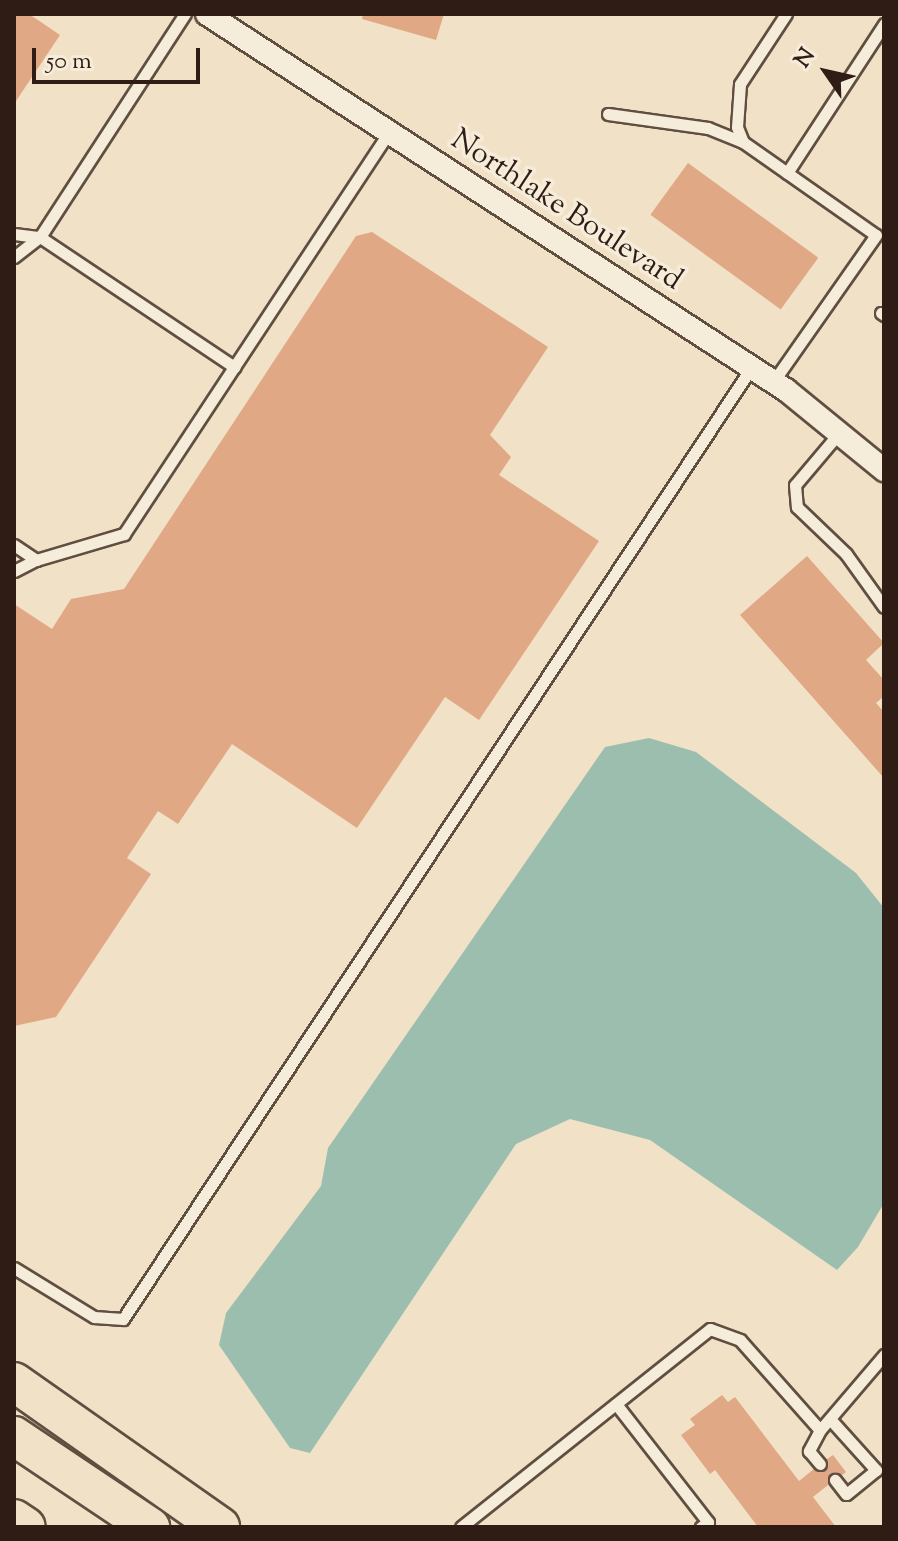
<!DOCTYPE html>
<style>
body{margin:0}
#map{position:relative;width:898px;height:1541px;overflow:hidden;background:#f1e1c6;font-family:"Sorts Mill Goudy",serif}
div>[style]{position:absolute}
.water>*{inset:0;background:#9cbeaf}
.building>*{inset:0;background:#e0a884;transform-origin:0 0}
.roads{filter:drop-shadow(2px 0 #604e41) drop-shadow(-2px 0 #604e41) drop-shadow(0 2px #604e41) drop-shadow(0 -2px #604e41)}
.service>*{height:11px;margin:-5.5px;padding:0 5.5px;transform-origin:5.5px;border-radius:5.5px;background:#f6ecda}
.minor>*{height:22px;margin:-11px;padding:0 11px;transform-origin:11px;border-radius:11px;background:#f6ecda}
.motorway>*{height:38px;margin:-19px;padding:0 19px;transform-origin:19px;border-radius:19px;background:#f1e1c6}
span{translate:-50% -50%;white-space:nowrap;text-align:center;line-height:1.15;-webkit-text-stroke:7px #f6ecda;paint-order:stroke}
.street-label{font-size:30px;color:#2f1d15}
.frame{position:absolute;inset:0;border:16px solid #2f1d15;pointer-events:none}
.north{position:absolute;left:786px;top:32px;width:80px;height:80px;-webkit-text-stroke:6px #f6ecda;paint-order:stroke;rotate:304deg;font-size:22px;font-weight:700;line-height:32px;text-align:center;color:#2f1d15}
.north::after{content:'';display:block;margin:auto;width:28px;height:36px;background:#2f1d15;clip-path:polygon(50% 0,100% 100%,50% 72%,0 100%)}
.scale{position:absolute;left:32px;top:48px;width:168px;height:36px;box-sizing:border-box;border:4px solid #2f1d15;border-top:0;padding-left:10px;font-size:24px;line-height:28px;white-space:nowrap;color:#2f1d15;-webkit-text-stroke:6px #f6ecda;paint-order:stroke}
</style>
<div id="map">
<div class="water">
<i style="clip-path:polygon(649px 738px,696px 752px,856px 873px,884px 908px,884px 1203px,858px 1247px,837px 1270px,650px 1140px,570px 1119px,516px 1144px,310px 1453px,290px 1448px,219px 1345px,226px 1313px,321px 1186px,328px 1148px,605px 747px)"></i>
</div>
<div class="building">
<i style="clip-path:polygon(14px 14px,29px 14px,60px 35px,14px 104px)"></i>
<i style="clip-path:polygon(363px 14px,444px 14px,436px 40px,362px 19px)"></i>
<i style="left:688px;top:163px;width:161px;height:64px;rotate:36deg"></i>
<i style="clip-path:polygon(372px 232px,548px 347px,490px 435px,511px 457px,499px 475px,599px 541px,479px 720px,445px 697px,357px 828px,232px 744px,178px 824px,158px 811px,127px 858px,151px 874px,56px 1017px,14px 1026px,14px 604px,52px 629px,71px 599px,124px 589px,356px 236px)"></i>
<i style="clip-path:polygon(807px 556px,884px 643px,866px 660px,884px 680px,884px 696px,876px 703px,884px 712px,884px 778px,740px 615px)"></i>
<i style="clip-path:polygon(722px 1395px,728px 1402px,735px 1397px,799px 1481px,814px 1469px,825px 1471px,827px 1459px,833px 1455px,846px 1472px,842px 1475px,830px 1473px,828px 1485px,813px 1497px,836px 1527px,758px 1527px,715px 1470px,710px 1474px,681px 1435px,695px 1425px,690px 1419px)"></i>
</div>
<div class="roads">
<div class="service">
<i style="left:608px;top:114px;width:101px;rotate:8deg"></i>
<i style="left:708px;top:128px;width:38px;rotate:22deg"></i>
<i style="left:743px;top:142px;width:162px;rotate:35deg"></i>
<i style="left:876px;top:235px;width:179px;rotate:125deg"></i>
<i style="left:743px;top:142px;width:16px;rotate:-112deg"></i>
<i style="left:737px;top:127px;width:43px;rotate:-86deg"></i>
<i style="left:740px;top:84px;width:84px;rotate:-56.7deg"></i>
<i style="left:787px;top:173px;width:178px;rotate:-56.9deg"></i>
<i style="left:14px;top:234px;width:26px;rotate:7deg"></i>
<i style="left:40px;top:237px;width:234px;rotate:33.8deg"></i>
<i style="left:14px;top:257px;width:33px;rotate:-38deg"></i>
<i style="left:40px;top:237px;width:266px;rotate:-57deg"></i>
<i style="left:881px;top:313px;width:4px;rotate:34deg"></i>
<i style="left:839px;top:433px;width:68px;rotate:130.2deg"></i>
<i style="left:795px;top:485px;width:22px;rotate:85deg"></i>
<i style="left:797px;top:507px;width:68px;rotate:43.8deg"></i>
<i style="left:846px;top:554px;width:65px;rotate:54.4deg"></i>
<i style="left:14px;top:545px;width:27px;rotate:34deg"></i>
<i style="left:14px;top:571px;width:25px;rotate:-27deg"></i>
<i style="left:36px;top:560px;width:92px;rotate:-16.5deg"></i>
<i style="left:124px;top:534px;width:481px;rotate:-56.6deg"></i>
<i style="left:14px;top:1268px;width:94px;rotate:31.5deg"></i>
<i style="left:94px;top:1317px;width:29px;rotate:4deg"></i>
<i style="left:123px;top:1319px;width:1140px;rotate:-56.56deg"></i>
<i style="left:616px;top:1404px;width:150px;rotate:52.1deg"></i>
<i style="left:708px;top:1522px;width:9px;rotate:144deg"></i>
<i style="left:830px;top:1419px;width:69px;rotate:48deg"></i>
<i style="left:876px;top:1470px;width:38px;rotate:141deg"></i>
<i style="left:846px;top:1494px;width:18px;rotate:-128deg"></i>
<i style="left:820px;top:1430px;width:24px;rotate:118deg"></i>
<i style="left:809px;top:1451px;width:17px;rotate:50deg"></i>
<i style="left:461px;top:1527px;width:318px;rotate:-38.5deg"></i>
<i style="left:710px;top:1329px;width:32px;rotate:20deg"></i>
<i style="left:740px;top:1340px;width:120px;rotate:48.4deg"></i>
<i style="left:820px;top:1430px;width:99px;rotate:-49.5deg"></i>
</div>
<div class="minor">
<i style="left:207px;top:14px;width:690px;rotate:33deg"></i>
<i style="left:786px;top:390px;width:127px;rotate:39.2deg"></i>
</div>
<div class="motorway">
<i style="left:14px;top:1382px;width:252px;rotate:35.1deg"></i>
<i style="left:14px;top:1436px;width:164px;rotate:33.8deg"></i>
<i style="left:14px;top:1519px;width:14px;rotate:34deg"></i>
</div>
</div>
<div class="street-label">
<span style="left:566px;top:211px;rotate:33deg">Northlake Boulevard</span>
</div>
<div class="frame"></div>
<div class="north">N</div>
<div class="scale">50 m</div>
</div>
